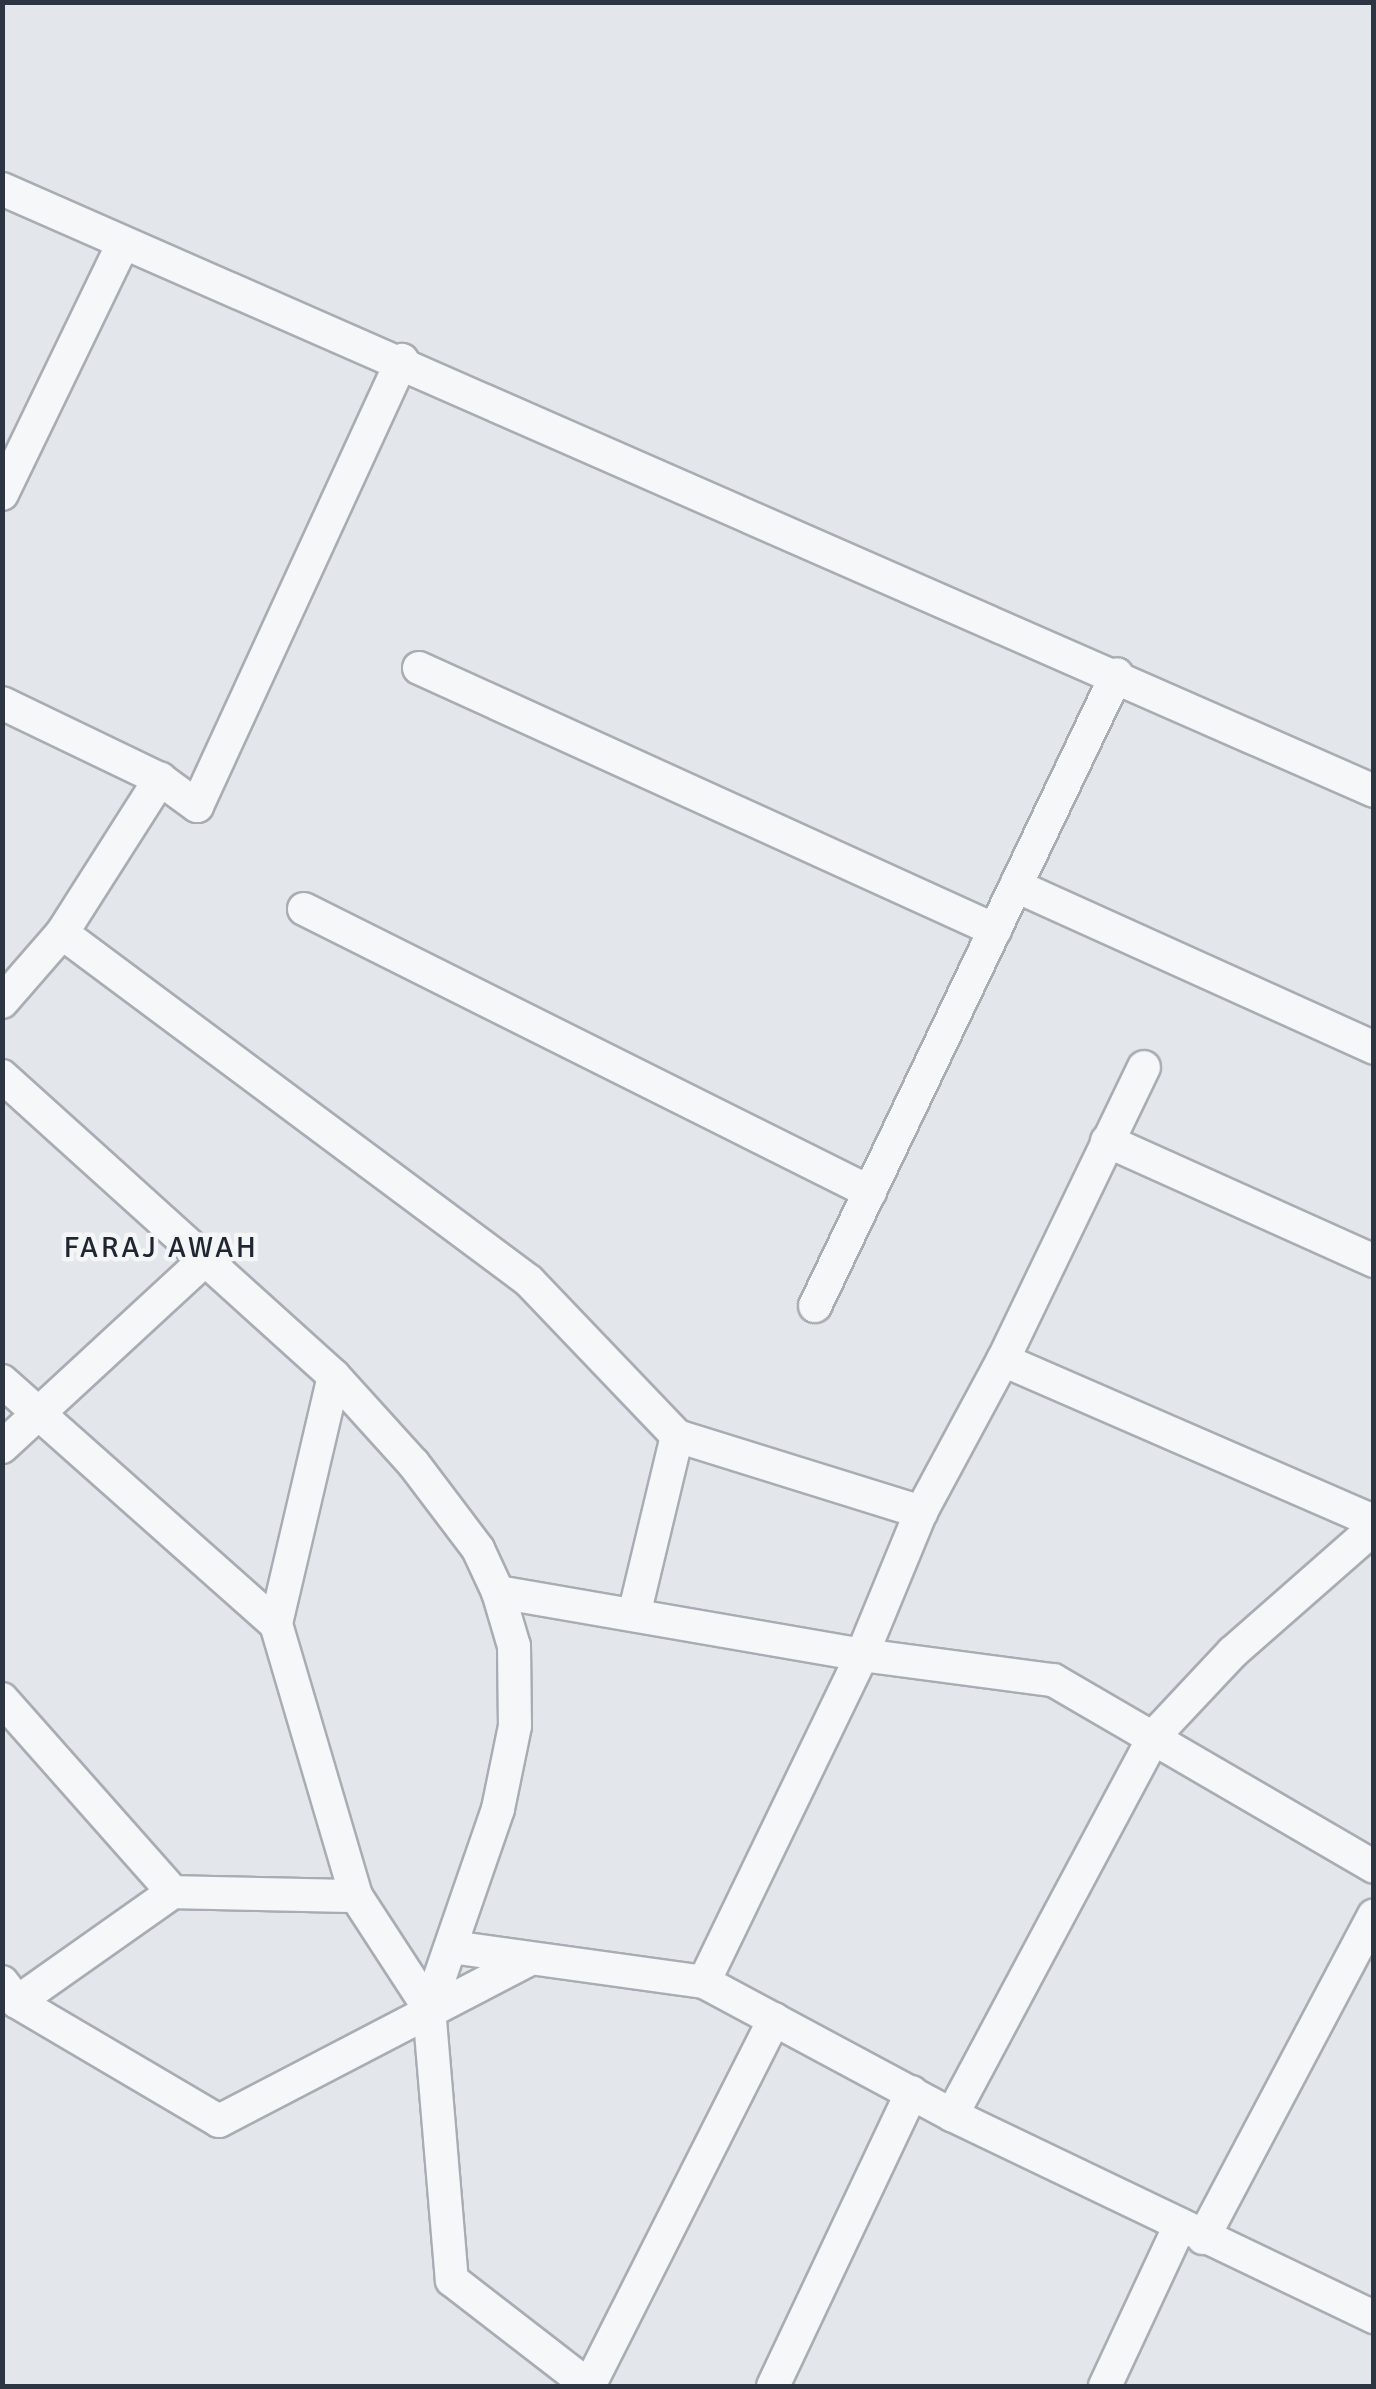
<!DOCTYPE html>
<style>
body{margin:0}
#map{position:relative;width:1376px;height:2389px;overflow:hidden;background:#e3e6ea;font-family:Signika,sans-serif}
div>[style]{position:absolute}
.roads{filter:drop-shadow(2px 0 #a8adb4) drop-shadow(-2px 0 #a8adb4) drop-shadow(0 2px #a8adb4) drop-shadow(0 -2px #a8adb4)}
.minor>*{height:32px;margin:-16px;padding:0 16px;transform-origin:16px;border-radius:16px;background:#f5f7f9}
span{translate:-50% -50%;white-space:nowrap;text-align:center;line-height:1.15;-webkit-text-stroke:9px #f3f5f7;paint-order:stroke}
.quarter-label{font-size:30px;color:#1e2632;letter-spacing:2.5px}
.frame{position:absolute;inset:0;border:5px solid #2c3541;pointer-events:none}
</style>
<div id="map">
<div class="roads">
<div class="minor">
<i style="left:2px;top:189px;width:1498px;rotate:23.69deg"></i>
<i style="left:2px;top:494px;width:276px;rotate:-64.2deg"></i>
<i style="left:419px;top:668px;width:633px;rotate:24.46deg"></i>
<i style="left:2px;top:703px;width:175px;rotate:25.7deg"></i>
<i style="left:160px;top:779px;width:46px;rotate:36.1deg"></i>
<i style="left:197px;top:806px;width:491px;rotate:-65.3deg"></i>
<i style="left:1016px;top:886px;width:393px;rotate:24.3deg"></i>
<i style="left:304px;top:909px;width:633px;rotate:26.57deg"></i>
<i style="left:62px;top:933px;width:582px;rotate:36.69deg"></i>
<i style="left:529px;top:1281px;width:214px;rotate:46.3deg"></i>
<i style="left:2px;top:1002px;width:91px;rotate:-49deg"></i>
<i style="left:62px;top:933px;width:183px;rotate:-57.5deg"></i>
<i style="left:2px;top:1076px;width:447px;rotate:42.1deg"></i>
<i style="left:334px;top:1376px;width:118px;rotate:47.8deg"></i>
<i style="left:413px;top:1463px;width:108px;rotate:52.9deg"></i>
<i style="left:478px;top:1549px;width:47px;rotate:65.1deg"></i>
<i style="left:498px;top:1592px;width:56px;rotate:73.5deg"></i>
<i style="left:514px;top:1646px;width:80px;rotate:89.3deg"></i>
<i style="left:515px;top:1726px;width:85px;rotate:101.6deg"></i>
<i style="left:498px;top:1809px;width:211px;rotate:109.1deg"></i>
<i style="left:429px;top:2008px;width:273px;rotate:85.2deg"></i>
<i style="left:452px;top:2280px;width:173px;rotate:37.7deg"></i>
<i style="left:1107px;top:1141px;width:293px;rotate:24.2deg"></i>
<i style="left:815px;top:1306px;width:700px;rotate:-64.46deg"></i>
<i style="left:1003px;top:1360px;width:404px;rotate:23.5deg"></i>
<i style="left:334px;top:1376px;width:255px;rotate:103.2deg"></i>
<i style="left:276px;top:1624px;width:284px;rotate:73.6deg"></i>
<i style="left:356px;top:1896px;width:134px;rotate:56.9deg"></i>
<i style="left:2px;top:1381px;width:366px;rotate:41.6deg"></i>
<i style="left:2px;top:1447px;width:279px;rotate:-42.7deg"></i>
<i style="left:498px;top:1592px;width:369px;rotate:9.8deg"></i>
<i style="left:862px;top:1655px;width:193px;rotate:7.5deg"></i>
<i style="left:1053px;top:1680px;width:371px;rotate:30.2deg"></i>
<i style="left:634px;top:1615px;width:184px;rotate:-76.5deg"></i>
<i style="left:677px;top:1436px;width:256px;rotate:17.3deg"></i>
<i style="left:2px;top:1699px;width:258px;rotate:48.5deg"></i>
<i style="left:173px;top:1892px;width:183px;rotate:1.3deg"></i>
<i style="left:452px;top:1947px;width:254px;rotate:7.9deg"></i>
<i style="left:704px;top:1982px;width:281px;rotate:28.2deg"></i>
<i style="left:952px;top:2115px;width:468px;rotate:25.6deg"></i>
<i style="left:2px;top:1982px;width:25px;rotate:53deg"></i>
<i style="left:17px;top:2002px;width:234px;rotate:30.5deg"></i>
<i style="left:219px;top:2121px;width:348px;rotate:-27.5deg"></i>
<i style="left:704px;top:1982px;width:363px;rotate:-64.2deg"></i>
<i style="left:862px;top:1655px;width:155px;rotate:-67.6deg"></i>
<i style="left:921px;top:1512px;width:173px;rotate:-61.7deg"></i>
<i style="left:1003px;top:1360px;width:325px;rotate:-64.3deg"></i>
<i style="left:17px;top:2002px;width:191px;rotate:-35.2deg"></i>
<i style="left:952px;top:2115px;width:429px;rotate:-61.9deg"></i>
<i style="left:1154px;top:1736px;width:115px;rotate:-46.8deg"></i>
<i style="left:1233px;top:1652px;width:188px;rotate:-41.3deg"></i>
<i style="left:1203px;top:2238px;width:365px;rotate:-62.1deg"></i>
<i style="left:589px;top:2386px;width:411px;rotate:-63.2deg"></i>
<i style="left:773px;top:2386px;width:325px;rotate:-64.7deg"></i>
<i style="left:1105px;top:2386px;width:178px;rotate:-65deg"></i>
</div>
</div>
<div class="quarter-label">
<span style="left:161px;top:1248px">FARAJ AWAH</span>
</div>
<div class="frame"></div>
</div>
